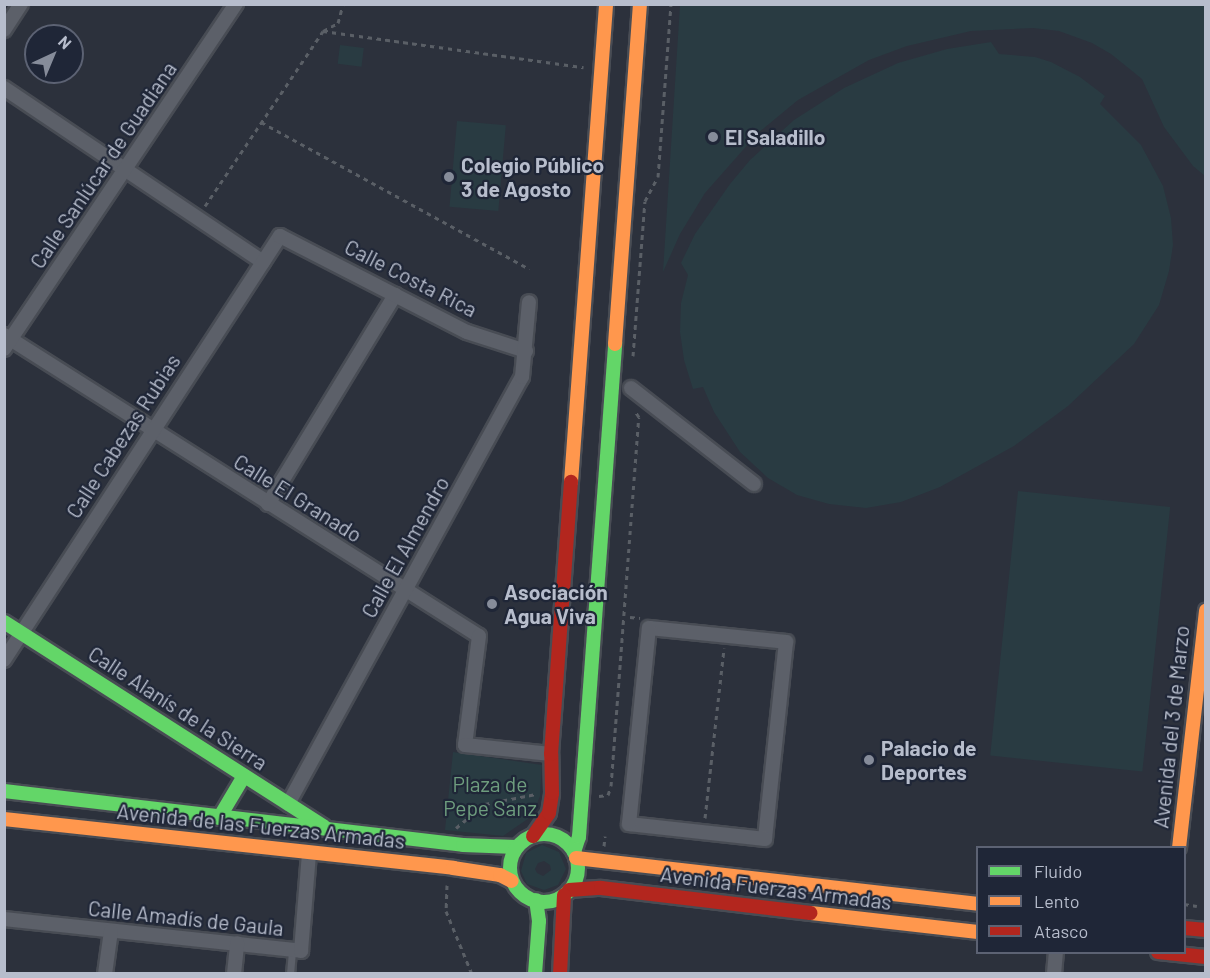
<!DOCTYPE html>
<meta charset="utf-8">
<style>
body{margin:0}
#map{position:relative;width:1210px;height:978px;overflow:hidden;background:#2c313c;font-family:Barlow,sans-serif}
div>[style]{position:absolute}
.green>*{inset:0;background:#293b42;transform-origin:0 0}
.path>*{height:3px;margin-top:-1.5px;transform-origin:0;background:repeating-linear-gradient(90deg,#5a5f66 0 4.5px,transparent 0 9px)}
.roads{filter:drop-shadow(2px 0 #484c54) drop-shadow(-2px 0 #484c54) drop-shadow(0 2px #484c54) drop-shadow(0 -2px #484c54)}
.lane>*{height:7px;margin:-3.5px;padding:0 3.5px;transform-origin:3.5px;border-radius:3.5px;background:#5c6069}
.street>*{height:14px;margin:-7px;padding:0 7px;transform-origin:7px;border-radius:7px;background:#5c6069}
.fast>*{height:14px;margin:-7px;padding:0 7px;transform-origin:7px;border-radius:7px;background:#63d668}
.fast>.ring{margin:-7px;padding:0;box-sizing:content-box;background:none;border:14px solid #63d668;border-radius:50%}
.slow>*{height:14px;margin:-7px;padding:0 7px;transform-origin:7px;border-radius:7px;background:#ff974d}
.jam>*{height:14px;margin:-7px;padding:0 7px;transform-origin:7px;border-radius:7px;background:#b3261e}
.dots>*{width:16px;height:16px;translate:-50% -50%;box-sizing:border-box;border:3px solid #1f2637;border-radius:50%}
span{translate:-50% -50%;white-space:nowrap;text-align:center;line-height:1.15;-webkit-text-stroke:4.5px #1f2637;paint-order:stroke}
.poi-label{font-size:21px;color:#b7bdcc;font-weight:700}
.left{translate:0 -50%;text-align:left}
.street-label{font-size:21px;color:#b7bdcc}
.park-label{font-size:21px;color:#6e9d7e}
.frame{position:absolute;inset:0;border:6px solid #b7bdcc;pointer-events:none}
.legend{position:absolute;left:976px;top:846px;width:210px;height:108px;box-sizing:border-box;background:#1f2637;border:2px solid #5c6273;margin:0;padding:8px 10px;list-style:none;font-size:18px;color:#b7bdcc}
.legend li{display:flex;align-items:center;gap:12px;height:30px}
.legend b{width:30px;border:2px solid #5c6273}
.north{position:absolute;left:24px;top:24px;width:60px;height:60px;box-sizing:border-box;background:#1f2637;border:2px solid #5c6273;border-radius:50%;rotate:44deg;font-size:16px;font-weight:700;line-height:24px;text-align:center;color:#b7bdcc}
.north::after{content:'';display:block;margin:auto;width:21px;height:27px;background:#868c9a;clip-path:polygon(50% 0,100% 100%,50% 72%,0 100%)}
</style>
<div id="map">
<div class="green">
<i style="clip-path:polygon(680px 5px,1205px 5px,1205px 176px,1193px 166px,1164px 127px,1142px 79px,1111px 54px,1092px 43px,1059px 31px,1033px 28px,971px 31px,907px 46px,869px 60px,798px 100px,758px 133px,705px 193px,680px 234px,663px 272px)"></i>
<i style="clip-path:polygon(991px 42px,999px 54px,1035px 57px,1051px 62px,1080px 77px,1105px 96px,1100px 104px,1141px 145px,1163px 186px,1171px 218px,1173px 245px,1169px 271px,1159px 305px,1134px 344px,1068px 406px,1014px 446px,940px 487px,901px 502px,866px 508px,829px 504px,797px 495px,768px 478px,740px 452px,714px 412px,703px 387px,693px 389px,684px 360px,680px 332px,681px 303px,688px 275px,681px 263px,695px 234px,730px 184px,750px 160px,794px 120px,844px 88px,898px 63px,947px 49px)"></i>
<i style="left:340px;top:45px;width:24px;height:19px;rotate:7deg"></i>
<i style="left:457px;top:121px;width:49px;height:86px;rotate:5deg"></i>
<i style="left:1018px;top:491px;width:153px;height:266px;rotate:6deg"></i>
<i style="clip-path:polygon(453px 752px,542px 765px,540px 796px,532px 816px,503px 836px,445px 830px)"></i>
<i style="clip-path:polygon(evenodd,542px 845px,559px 852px,566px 869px,558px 885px,544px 890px,527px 884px,521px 871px,526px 853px,542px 845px,544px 861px,550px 865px,551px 870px,543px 876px,537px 873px,535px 869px,538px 863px,544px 861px)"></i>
</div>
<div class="path">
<i style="left:323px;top:31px;width:263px;rotate:7.9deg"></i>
<i style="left:261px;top:122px;width:306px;rotate:28.7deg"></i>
<i style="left:205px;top:206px;width:211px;rotate:-56deg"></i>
<i style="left:323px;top:31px;width:17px;rotate:-28deg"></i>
<i style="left:338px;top:23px;width:20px;rotate:-75deg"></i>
<i style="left:633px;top:356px;width:155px;rotate:-85.6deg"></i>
<i style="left:645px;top:201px;width:27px;rotate:-62deg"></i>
<i style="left:658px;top:177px;width:173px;rotate:-85.7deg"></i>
<i style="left:630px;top:617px;width:10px;rotate:6deg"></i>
<i style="left:599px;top:796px;width:9px;rotate:-6deg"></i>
<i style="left:608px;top:795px;width:9px;rotate:-72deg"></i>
<i style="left:611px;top:786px;width:370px;rotate:-85.7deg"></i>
<i style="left:639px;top:417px;width:7px;rotate:-124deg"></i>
<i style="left:705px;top:818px;width:171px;rotate:-83.6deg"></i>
<i style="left:456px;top:828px;width:38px;rotate:-40deg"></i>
<i style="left:485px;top:804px;width:52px;rotate:-11.1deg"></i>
<i style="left:604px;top:846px;width:10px;rotate:-84deg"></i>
<i style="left:447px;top:885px;width:26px;rotate:92deg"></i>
<i style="left:446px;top:911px;width:68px;rotate:67.6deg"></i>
<i style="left:1184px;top:904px;width:13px;rotate:9deg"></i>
</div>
<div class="roads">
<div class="lane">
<i style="left:290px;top:974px;width:24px;rotate:-85deg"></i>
</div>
<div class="street">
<i style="left:4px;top:30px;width:31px;rotate:-57deg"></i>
<i style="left:4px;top:88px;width:312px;rotate:33.9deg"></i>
<i style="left:4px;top:335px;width:562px;rotate:32.36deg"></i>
<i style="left:479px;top:636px;width:110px;rotate:97.3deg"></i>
<i style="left:465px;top:745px;width:86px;rotate:6deg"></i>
<i style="left:4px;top:349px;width:416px;rotate:-56.1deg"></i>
<i style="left:631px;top:388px;width:156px;rotate:38deg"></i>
<i style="left:268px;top:504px;width:245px;rotate:-58.7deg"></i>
<i style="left:649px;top:628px;width:138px;rotate:5.8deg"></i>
<i style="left:786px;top:642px;width:198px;rotate:96.1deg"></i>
<i style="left:765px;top:839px;width:137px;rotate:-173.7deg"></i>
<i style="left:629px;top:824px;width:197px;rotate:-84.2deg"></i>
<i style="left:4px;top:660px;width:506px;rotate:-56.94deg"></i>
<i style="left:280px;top:236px;width:210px;rotate:27.2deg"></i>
<i style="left:467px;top:332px;width:62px;rotate:17.9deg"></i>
<i style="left:288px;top:804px;width:487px;rotate:-61.3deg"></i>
<i style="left:522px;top:377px;width:75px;rotate:-84.7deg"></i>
<i style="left:4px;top:919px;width:299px;rotate:6.1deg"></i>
<i style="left:301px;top:951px;width:98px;rotate:-85.3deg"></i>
<i style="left:105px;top:974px;width:43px;rotate:-82.1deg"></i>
<i style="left:234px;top:974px;width:31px;rotate:-84deg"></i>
<i style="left:1054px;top:974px;width:22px;rotate:-85deg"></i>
</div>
<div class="fast">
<i style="left:4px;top:622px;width:380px;rotate:32.6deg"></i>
<i style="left:4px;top:791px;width:462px;rotate:6.7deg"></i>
<i style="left:463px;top:845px;width:53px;rotate:2.2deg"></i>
<i style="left:219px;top:818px;width:49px;rotate:-59.2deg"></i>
<i class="ring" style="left:510px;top:834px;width:54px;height:54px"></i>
<i style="left:574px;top:852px;width:16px;rotate:-72deg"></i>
<i style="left:579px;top:837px;width:494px;rotate:-85.8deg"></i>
<i style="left:535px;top:974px;width:53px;rotate:-85.7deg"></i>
<i style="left:539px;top:921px;width:21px;rotate:-98deg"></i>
</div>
<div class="slow">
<i style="left:615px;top:344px;width:341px;rotate:-85.8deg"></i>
<i style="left:571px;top:482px;width:479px;rotate:-85.8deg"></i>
<i style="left:4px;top:819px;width:452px;rotate:6.2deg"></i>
<i style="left:453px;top:868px;width:48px;rotate:8.5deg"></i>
<i style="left:500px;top:875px;width:13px;rotate:27deg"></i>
<i style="left:1179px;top:848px;width:239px;rotate:-83.5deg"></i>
<i style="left:576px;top:858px;width:405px;rotate:6.5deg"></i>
<i style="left:811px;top:913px;width:168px;rotate:6.5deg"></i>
</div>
<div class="jam">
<i style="left:533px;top:836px;width:28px;rotate:-55deg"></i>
<i style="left:549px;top:813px;width:20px;rotate:-81deg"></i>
<i style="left:552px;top:793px;width:39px;rotate:-91deg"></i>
<i style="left:551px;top:754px;width:273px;rotate:-85.8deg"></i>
<i style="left:569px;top:890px;width:32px;rotate:-4deg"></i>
<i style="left:601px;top:888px;width:211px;rotate:6.8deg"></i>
<i style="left:1184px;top:928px;width:22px;rotate:5deg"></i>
<i style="left:1158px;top:952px;width:48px;rotate:5.9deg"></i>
<i style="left:560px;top:974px;width:79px;rotate:-87.1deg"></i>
</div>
</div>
<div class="dots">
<i style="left:713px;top:137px;background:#868c9a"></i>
<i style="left:449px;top:177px;background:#868c9a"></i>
<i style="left:492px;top:604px;background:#868c9a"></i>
<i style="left:869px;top:760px;background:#868c9a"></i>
</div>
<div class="poi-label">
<span class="left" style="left:725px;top:137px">El Saladillo</span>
<span class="left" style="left:461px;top:177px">Colegio Público<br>3 de Agosto</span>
<span class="left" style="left:504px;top:604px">Asociación<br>Agua Viva</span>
<span class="left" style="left:881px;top:760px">Palacio de<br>Deportes</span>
</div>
<div class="street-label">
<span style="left:103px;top:165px;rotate:-56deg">Calle Sanlúcar de Guadiana</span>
<span style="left:411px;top:278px;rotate:27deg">Calle Costa Rica</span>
<span style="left:123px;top:436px;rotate:-57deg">Calle Cabezas Rubias</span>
<span style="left:298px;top:498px;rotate:32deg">Calle El Granado</span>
<span style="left:405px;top:547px;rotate:-61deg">Calle El Almendro</span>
<span style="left:178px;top:708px;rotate:33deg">Calle Alanís de la Sierra</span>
<span style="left:1171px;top:727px;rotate:-84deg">Avenida del 3 de Marzo</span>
<span style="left:261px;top:826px;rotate:6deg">Avenida de las Fuerzas Armadas</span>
<span style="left:776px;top:888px;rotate:7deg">Avenida Fuerzas Armadas</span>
<span style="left:186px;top:918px;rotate:6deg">Calle Amadís de Gaula</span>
</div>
<div class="park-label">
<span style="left:490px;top:796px">Plaza de<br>Pepe Sanz</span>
</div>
<div class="frame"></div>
<ul class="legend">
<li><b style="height:8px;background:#63d668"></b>Fluido</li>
<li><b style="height:8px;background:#ff974d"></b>Lento</li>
<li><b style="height:8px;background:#b3261e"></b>Atasco</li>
</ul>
<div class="north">N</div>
</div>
